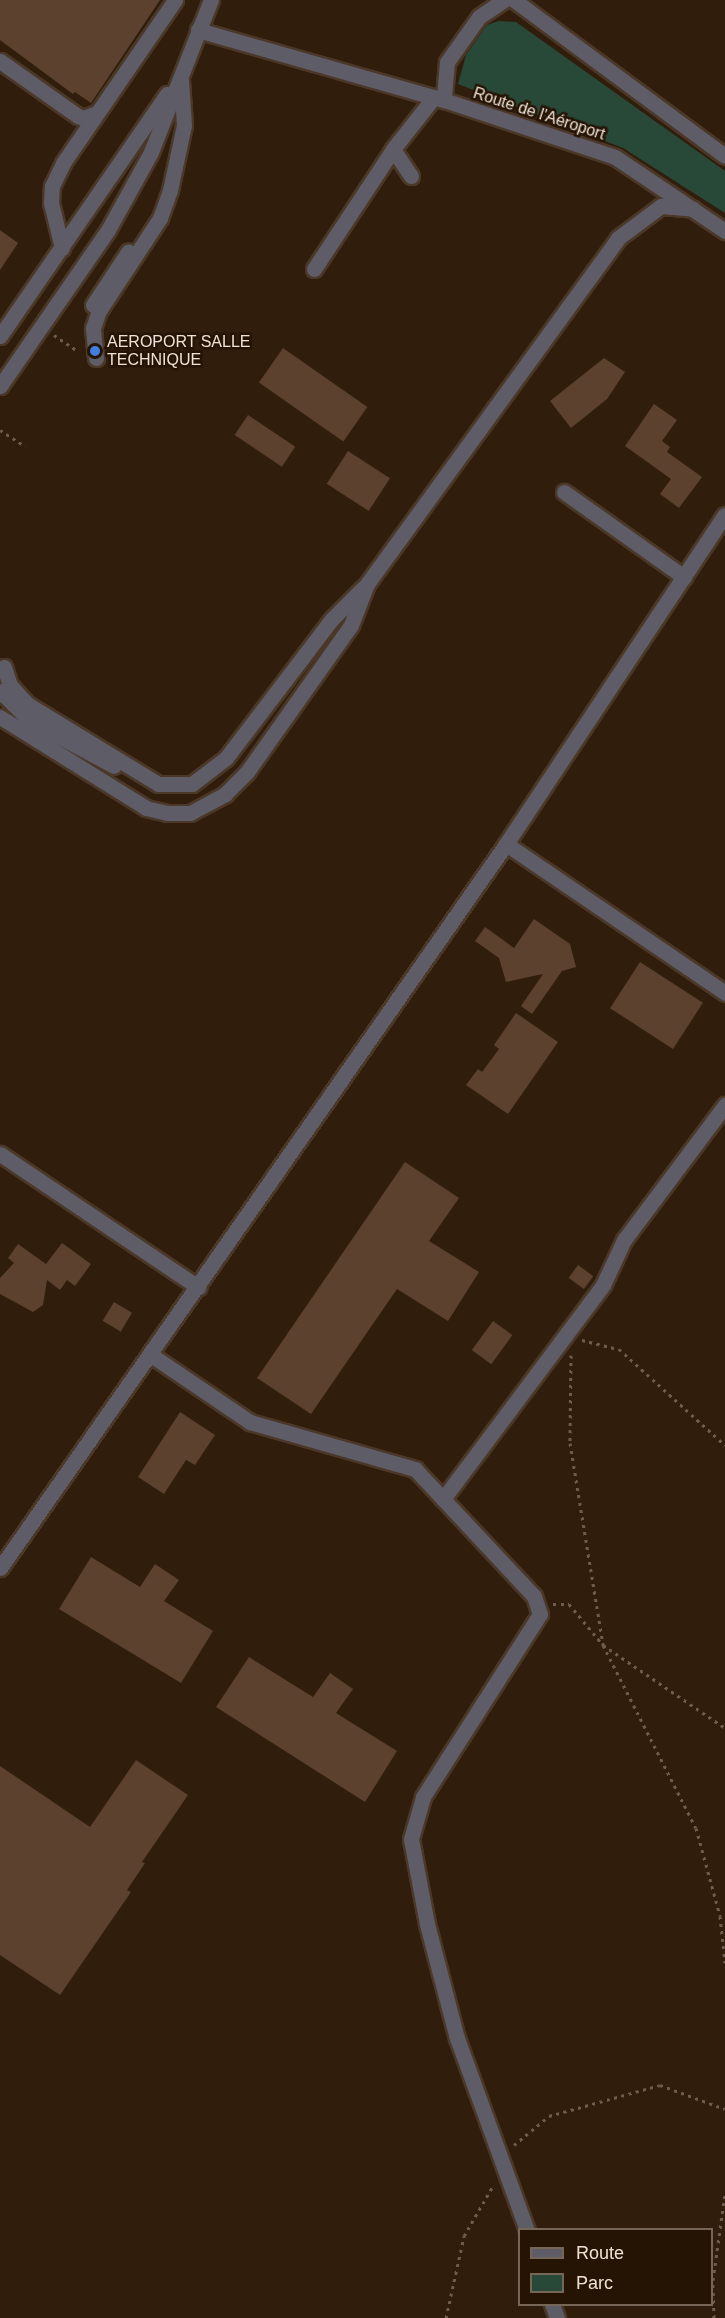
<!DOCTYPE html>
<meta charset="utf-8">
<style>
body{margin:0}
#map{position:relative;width:725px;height:2318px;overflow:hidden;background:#301d0c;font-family:Arial,sans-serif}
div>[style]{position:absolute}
.green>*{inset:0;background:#284838}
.building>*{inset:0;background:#5c412f;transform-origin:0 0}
.path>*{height:3px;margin-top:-1.5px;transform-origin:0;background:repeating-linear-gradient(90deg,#6e5d4e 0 3px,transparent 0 7.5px)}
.roads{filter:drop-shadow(2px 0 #4b3828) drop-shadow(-2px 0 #4b3828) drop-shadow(0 2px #4b3828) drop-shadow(0 -2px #4b3828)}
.minor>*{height:15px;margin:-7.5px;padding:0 7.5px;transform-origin:7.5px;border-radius:7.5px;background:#5d5c67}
.dots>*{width:16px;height:16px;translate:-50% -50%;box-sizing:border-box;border:3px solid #251404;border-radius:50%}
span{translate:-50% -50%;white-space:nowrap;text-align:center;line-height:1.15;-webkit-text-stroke:5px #251404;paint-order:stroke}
.street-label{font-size:16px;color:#eee1d7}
.poi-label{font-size:16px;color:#eee1d7}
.left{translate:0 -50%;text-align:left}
.legend{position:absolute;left:518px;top:2228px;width:195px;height:78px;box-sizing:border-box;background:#251404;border:2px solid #756658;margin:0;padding:8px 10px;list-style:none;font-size:18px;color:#eee1d7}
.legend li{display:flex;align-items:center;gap:12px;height:30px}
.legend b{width:30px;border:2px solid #756658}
</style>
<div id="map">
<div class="green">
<i style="clip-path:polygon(499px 21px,516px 22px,725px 171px,725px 213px,623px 148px,458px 84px,466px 55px,487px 25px)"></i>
</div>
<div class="building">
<i style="clip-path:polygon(0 0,160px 0,91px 103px,75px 92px,73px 94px,0 40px)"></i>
<i style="clip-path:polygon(0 230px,18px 243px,0 270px)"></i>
<i style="left:283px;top:348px;width:103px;height:42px;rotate:35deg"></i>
<i style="clip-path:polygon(604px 358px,625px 372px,607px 399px,571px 428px,550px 401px)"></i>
<i style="clip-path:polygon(654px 404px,677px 420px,662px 441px,670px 447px,667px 452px,702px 477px,679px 508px,660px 494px,671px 479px,625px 446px)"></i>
<i style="left:248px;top:415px;width:57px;height:24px;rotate:34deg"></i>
<i style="left:348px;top:451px;width:50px;height:39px;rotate:33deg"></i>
<i style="clip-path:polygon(534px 919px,570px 944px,576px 967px,562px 971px,532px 1014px,521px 1006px,543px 974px,506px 982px,499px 958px,475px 941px,485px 927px,514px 948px)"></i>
<i style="left:640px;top:962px;width:75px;height:55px;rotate:33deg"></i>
<i style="clip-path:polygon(516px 1013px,558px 1042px,508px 1114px,466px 1085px,478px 1069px,482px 1072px,499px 1049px,494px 1045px)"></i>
<i style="clip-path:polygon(405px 1162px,459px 1198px,429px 1241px,479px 1272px,448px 1321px,397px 1289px,311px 1414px,257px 1378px)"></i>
<i style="clip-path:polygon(62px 1243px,91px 1264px,75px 1286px,67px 1280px,60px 1290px,47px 1280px,43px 1305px,33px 1312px,0 1294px,0 1278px,14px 1263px,8px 1258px,18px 1244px,46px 1264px)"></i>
<i style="left:578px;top:1265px;width:19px;height:16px;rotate:36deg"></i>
<i style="left:114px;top:1302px;width:21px;height:22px;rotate:31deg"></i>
<i style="left:493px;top:1321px;width:24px;height:36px;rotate:36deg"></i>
<i style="clip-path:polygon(180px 1412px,215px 1435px,195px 1465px,186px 1460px,164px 1494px,138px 1477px)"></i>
<i style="clip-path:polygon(91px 1557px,140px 1587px,155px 1564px,179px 1580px,164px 1601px,213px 1631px,181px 1683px,59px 1609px)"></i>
<i style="clip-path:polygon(249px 1657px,313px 1697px,330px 1673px,353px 1689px,336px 1713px,397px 1751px,365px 1802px,216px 1707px)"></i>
<i style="clip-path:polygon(136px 1760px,188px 1795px,142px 1862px,145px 1863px,127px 1890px,131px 1892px,60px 1995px,0 1955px,0 1766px,90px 1827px)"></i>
</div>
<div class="path">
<i style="left:54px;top:335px;width:29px;rotate:34deg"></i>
<i style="left:0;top:430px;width:30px;rotate:33deg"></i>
<i style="left:582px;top:1340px;width:38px;rotate:14deg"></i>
<i style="left:619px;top:1349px;width:143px;rotate:42.2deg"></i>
<i style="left:571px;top:1355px;width:88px;rotate:90.7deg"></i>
<i style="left:570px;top:1443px;width:205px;rotate:80.7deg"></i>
<i style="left:603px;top:1645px;width:148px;rotate:34.2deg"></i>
<i style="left:553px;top:1604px;width:16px"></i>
<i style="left:569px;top:1604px;width:53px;rotate:50.3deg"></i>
<i style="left:603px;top:1645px;width:205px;rotate:63.1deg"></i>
<i style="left:696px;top:1828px;width:91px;rotate:74.7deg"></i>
<i style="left:720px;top:1916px;width:47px;rotate:83.9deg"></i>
<i style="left:514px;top:2145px;width:45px;rotate:-39.6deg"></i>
<i style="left:549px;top:2116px;width:115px;rotate:-15.6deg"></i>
<i style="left:660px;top:2085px;width:69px;rotate:20.3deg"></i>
<i style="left:446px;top:2318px;width:84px;rotate:-77.6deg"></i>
<i style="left:464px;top:2236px;width:58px;rotate:-59.9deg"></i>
<i style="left:714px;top:2318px;width:38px;rotate:-92deg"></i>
<i style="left:713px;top:2280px;width:88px;rotate:-82.1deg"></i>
</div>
<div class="roads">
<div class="minor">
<i style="left:504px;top:0;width:30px;rotate:146deg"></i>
<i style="left:479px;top:17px;width:55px;rotate:125.4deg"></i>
<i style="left:447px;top:62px;width:38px;rotate:95deg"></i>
<i style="left:444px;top:100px;width:180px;rotate:18.4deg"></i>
<i style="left:615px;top:157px;width:133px;rotate:33.9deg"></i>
<i style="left:514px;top:0;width:262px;rotate:36.5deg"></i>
<i style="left:198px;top:30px;width:256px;rotate:15.9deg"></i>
<i style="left:0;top:61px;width:95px;rotate:35.2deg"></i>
<i style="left:78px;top:116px;width:5px;rotate:22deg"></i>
<i style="left:83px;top:118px;width:15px;rotate:-20deg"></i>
<i style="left:411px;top:176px;width:32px;rotate:-124deg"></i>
<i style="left:393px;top:149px;width:66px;rotate:-51.7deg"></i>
<i style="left:62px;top:248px;width:46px;rotate:-103.7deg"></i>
<i style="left:51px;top:203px;width:17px;rotate:-87deg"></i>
<i style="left:52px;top:186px;width:25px;rotate:-64deg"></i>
<i style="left:63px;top:163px;width:198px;rotate:-55.5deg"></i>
<i style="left:314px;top:269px;width:144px;rotate:-56.6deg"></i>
<i style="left:93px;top:305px;width:64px;rotate:-56.6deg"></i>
<i style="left:0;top:336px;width:294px;rotate:-55.4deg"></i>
<i style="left:96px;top:358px;width:30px;rotate:-96deg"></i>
<i style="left:93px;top:328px;width:18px;rotate:-71deg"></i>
<i style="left:99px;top:311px;width:111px;rotate:-56.7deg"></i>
<i style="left:160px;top:218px;width:30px;rotate:-70deg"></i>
<i style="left:170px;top:190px;width:66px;rotate:-77.8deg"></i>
<i style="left:184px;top:125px;width:45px;rotate:-93.8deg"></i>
<i style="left:0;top:386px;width:190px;rotate:-55.3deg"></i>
<i style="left:108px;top:230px;width:89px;rotate:-61.1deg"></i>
<i style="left:151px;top:152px;width:163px;rotate:-68.5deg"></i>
<i style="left:564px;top:492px;width:147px;rotate:35.3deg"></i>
<i style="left:4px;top:667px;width:19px;rotate:72deg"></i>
<i style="left:10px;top:685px;width:25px;rotate:48deg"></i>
<i style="left:27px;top:704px;width:153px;rotate:31.4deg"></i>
<i style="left:158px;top:784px;width:34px"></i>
<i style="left:192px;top:784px;width:43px;rotate:-37.4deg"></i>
<i style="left:226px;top:758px;width:175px;rotate:-52.7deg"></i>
<i style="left:332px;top:619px;width:44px;rotate:-45deg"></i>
<i style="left:0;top:691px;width:42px;rotate:45deg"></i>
<i style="left:30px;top:721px;width:95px;rotate:28.2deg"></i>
<i style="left:0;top:717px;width:172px;rotate:31.9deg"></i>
<i style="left:146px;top:808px;width:22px;rotate:13deg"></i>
<i style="left:167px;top:813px;width:23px"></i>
<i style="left:190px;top:813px;width:40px;rotate:-28deg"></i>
<i style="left:225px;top:794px;width:31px;rotate:-45deg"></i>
<i style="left:247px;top:772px;width:180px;rotate:-54.7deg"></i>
<i style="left:351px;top:625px;width:44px;rotate:-68.7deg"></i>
<i style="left:367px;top:584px;width:427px;rotate:-54deg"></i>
<i style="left:618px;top:238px;width:54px;rotate:-36.7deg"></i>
<i style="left:661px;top:206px;width:32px;rotate:5deg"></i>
<i style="left:506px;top:844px;width:265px;rotate:34.2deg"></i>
<i style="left:0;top:1154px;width:239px;rotate:33.9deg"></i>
<i style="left:151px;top:1355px;width:120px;rotate:34.1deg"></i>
<i style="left:250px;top:1422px;width:172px;rotate:15.9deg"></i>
<i style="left:415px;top:1469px;width:174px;rotate:46.9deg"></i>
<i style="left:534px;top:1596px;width:19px;rotate:72deg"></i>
<i style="left:540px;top:1614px;width:217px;rotate:122.6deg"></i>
<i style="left:423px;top:1797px;width:44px;rotate:105.9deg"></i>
<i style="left:411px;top:1839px;width:86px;rotate:79.3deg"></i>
<i style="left:427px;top:1924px;width:118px;rotate:75.3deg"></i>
<i style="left:457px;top:2038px;width:204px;rotate:70deg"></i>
<i style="left:443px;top:1499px;width:267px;rotate:-53.2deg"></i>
<i style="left:603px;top:1285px;width:50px;rotate:-65deg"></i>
<i style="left:624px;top:1240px;width:169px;rotate:-53.2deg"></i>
<i style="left:0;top:1568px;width:883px;rotate:-55.05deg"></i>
<i style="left:506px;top:844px;width:395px;rotate:-56.4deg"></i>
<i style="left:552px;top:2304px;width:15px;rotate:70deg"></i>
</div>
</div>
<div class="dots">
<i style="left:95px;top:351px;background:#3f7fe0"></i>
</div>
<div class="street-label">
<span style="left:539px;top:114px;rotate:18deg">Route de l'Aéroport</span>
</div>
<div class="poi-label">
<span class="left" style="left:107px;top:351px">AEROPORT SALLE<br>TECHNIQUE</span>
</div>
<ul class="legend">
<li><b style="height:8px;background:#5d5c67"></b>Route</li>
<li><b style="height:16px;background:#284838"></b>Parc</li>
</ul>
</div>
